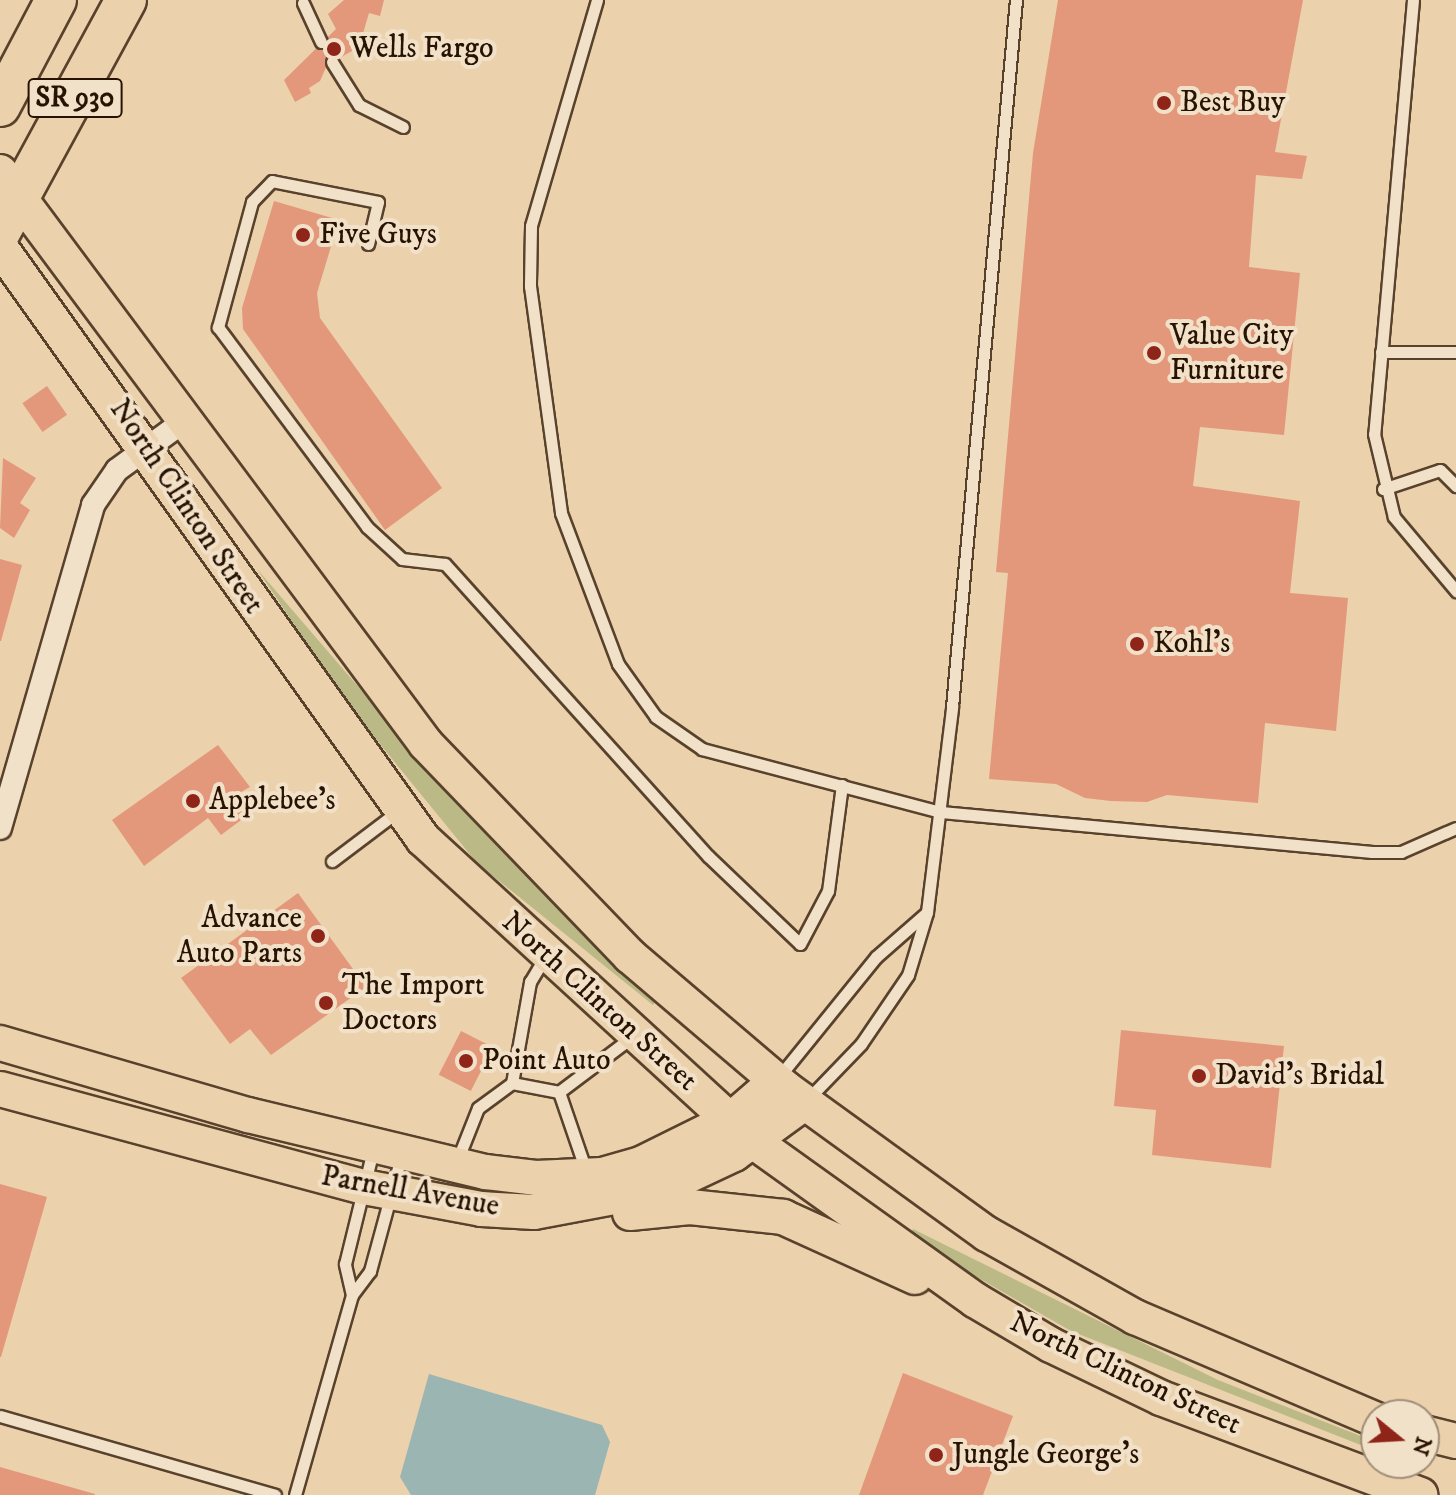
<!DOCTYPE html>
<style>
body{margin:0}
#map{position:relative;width:1456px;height:1495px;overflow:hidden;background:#ebd1ac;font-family:"IM FELL DW Pica",serif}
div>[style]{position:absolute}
.green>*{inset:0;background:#bbba87}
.water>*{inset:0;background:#9bb5b3}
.building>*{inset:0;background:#e4987b;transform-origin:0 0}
.roads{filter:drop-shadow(2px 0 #59422c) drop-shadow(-2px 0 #59422c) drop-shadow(0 2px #59422c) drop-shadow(0 -2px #59422c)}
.lane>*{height:11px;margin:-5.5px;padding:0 5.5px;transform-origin:5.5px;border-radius:5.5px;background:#f2e1c9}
.street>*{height:22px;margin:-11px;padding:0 11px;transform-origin:11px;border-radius:11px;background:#f2e1c9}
.primary>*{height:34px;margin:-17px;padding:0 17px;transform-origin:17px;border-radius:17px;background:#ebd1ac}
.highway>*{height:40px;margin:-20px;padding:0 20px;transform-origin:20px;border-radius:20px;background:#ebd1ac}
.dots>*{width:22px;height:22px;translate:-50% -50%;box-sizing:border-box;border:4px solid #f2e1c9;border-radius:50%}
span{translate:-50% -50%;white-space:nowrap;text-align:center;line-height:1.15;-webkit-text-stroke:8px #f2e1c9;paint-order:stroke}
.shield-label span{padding:2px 6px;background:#f2e1c9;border:2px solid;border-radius:6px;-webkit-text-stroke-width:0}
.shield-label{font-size:28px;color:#281201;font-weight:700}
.poi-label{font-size:30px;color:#281201}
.left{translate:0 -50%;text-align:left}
.right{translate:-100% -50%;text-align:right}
.street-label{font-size:30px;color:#281201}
.north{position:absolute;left:1360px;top:1399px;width:80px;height:80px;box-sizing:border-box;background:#f2e1c9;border:2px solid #a18e79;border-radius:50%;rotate:108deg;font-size:22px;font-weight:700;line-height:32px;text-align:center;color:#281201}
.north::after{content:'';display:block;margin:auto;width:28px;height:36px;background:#8f2418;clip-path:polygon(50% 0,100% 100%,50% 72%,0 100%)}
</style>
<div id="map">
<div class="green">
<i style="clip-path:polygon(257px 569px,466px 812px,657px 999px,653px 1005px,477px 863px,348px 705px)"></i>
<i style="clip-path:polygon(913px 1229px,1218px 1380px,1376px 1442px,1376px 1451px,1071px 1331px,933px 1252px,910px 1234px)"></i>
</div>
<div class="water">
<i style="clip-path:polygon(429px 1374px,602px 1425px,610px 1442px,595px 1495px,411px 1495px,400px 1477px)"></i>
</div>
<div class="building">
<i style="clip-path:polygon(344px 0,384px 0,380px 16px,369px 13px,359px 47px,327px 65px,320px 81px,309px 88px,311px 93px,295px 102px,284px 80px,336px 29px,328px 14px)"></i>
<i style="clip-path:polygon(1058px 0,1303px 0,1275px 152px,1307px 156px,1302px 179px,1256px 175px,1249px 267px,1300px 273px,1284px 435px,1200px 427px,1193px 486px,1300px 501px,1290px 593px,1348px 598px,1336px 731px,1265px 723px,1258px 803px,1167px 795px,1147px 802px,1111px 801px,1085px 798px,1056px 784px,989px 779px,1008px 573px,996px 572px,1033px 153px)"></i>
<i style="clip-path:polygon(274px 201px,339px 220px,317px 293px,320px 318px,442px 488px,385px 530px,243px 329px,242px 308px)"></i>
<i style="left:47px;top:386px;width:35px;height:30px;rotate:55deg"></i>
<i style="clip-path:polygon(3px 458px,36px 478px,20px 503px,30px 510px,14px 538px,0 528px)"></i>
<i style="clip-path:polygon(0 559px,22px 565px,1px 641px,0 641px)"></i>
<i style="clip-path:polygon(218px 745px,250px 787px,241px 792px,256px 809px,221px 835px,208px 818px,144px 866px,112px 820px)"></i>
<i style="clip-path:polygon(298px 893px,366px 987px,271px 1055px,250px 1029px,230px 1044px,181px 978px)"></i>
<i style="clip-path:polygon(1121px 1030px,1284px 1046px,1271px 1168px,1152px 1155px,1156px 1110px,1114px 1106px)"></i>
<i style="left:461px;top:1031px;width:36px;height:49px;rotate:27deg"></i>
<i style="clip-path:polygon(0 1184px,47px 1197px,1px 1357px,0 1357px)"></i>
<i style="clip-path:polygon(903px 1373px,1013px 1416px,983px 1495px,859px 1495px)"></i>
<i style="clip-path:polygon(0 1467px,95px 1494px,95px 1495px,0 1495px)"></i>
</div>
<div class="roads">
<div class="lane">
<i style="left:597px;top:0;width:235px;rotate:106.3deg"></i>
<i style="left:531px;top:226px;width:60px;rotate:91deg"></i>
<i style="left:530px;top:286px;width:229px;rotate:82.2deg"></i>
<i style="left:561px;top:513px;width:161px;rotate:69.3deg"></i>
<i style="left:618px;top:664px;width:65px;rotate:54.4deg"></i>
<i style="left:656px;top:717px;width:56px;rotate:34.8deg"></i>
<i style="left:702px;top:749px;width:247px;rotate:14.8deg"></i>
<i style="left:941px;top:812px;width:433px;rotate:5.3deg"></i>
<i style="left:1372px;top:852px;width:29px"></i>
<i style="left:1401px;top:852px;width:60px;rotate:-23.6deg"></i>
<i style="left:1413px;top:0;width:436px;rotate:95.1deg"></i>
<i style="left:1374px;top:434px;width:85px;rotate:76.5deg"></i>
<i style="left:1394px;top:517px;width:97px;rotate:50deg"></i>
<i style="left:303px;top:3px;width:43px;rotate:65.2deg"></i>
<i style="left:332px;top:62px;width:51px;rotate:57.9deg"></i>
<i style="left:359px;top:105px;width:49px;rotate:26.6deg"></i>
<i style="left:368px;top:244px;width:43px;rotate:-76.6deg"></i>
<i style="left:378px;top:202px;width:108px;rotate:-168.8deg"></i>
<i style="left:272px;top:181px;width:29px;rotate:134deg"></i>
<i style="left:252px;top:202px;width:130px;rotate:105.2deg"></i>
<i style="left:218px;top:327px;width:249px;rotate:53.3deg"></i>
<i style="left:367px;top:527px;width:47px;rotate:42.4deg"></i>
<i style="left:402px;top:559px;width:43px;rotate:6.6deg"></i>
<i style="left:445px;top:564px;width:393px;rotate:48deg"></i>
<i style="left:708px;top:856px;width:127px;rotate:43.7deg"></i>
<i style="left:800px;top:944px;width:60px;rotate:-62.2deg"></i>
<i style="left:828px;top:891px;width:107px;rotate:-82.5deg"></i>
<i style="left:1381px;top:352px;width:75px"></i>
<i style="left:1383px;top:489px;width:60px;rotate:-18.4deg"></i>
<i style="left:1440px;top:470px;width:23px;rotate:45deg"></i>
<i style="left:332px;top:861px;width:81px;rotate:-37deg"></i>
<i style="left:778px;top:1078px;width:156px;rotate:-51deg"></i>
<i style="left:876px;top:957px;width:67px;rotate:-41.3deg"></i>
<i style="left:512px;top:1083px;width:103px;rotate:-79.9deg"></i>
<i style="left:530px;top:982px;width:29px;rotate:-59deg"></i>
<i style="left:559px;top:1092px;width:83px;rotate:71.1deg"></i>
<i style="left:807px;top:1100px;width:78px;rotate:-46deg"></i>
<i style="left:861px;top:1044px;width:83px;rotate:-55.7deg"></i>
<i style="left:908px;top:975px;width:66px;rotate:-73.2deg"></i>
<i style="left:927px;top:912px;width:207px;rotate:-83deg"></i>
<i style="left:952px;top:707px;width:710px;rotate:-84.83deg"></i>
<i style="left:457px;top:1161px;width:57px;rotate:-68.4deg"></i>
<i style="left:478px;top:1108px;width:42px;rotate:-36.3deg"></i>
<i style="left:512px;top:1083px;width:48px;rotate:10.8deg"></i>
<i style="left:559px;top:1092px;width:91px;rotate:-37deg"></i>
<i style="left:352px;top:1295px;width:32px;rotate:-103deg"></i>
<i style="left:345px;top:1264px;width:117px;rotate:-76.2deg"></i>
<i style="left:0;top:1416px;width:286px;rotate:16deg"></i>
<i style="left:295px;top:1495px;width:208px;rotate:-74.1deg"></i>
<i style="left:352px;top:1295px;width:30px;rotate:-53deg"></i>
<i style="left:370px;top:1271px;width:118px;rotate:-74.8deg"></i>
</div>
<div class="street">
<i style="left:0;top:828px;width:336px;rotate:-73.9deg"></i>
<i style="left:93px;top:505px;width:42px;rotate:-55.6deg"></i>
<i style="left:117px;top:470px;width:87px;rotate:-36.1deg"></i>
</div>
<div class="primary">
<i style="left:0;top:172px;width:713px;rotate:53.32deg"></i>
<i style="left:426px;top:744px;width:294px;rotate:46.1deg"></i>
<i style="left:630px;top:956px;width:204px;rotate:40.4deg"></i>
<i style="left:785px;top:1088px;width:249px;rotate:35.9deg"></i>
<i style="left:987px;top:1234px;width:170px;rotate:29.3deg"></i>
<i style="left:1135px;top:1317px;width:262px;rotate:23.1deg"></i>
<i style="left:0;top:247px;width:728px;rotate:54.45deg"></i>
<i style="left:423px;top:839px;width:447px;rotate:42.5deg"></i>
<i style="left:753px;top:1141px;width:273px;rotate:35.6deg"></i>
<i style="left:975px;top:1300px;width:88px;rotate:30.6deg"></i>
<i style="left:1051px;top:1345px;width:122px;rotate:25.7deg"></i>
<i style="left:1161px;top:1398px;width:277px;rotate:20.5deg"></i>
<i style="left:0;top:1043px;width:258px;rotate:16.2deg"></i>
<i style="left:248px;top:1115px;width:244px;rotate:13.5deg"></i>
<i style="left:485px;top:1172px;width:51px;rotate:6.7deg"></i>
<i style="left:536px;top:1178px;width:66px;rotate:-2.6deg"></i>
<i style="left:602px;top:1175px;width:41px;rotate:-15.8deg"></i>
<i style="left:641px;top:1164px;width:102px;rotate:-26.3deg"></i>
<i style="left:732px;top:1119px;width:58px;rotate:-40.8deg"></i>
<i style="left:0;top:1089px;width:377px;rotate:15.1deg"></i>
<i style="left:364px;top:1187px;width:119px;rotate:10.6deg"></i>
<i style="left:481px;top:1209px;width:53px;rotate:3.2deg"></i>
<i style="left:534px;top:1212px;width:130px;rotate:-10.6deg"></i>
<i style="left:662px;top:1188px;width:80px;rotate:-25.3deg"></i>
<i style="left:734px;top:1154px;width:87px;rotate:-36.1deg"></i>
<i style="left:630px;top:1213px;width:60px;rotate:-5.7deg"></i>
<i style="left:690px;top:1207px;width:94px;rotate:6.1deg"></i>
<i style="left:783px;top:1217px;width:145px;rotate:24.4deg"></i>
<i style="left:1424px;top:1433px;width:33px;rotate:14deg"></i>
</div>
<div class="highway">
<i style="left:0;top:106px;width:120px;rotate:-62.2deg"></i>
<i style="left:0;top:232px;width:264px;rotate:-61.5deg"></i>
</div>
</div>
<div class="dots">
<i style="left:334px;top:49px;background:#8f2418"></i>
<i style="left:1164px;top:103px;background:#8f2418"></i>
<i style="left:303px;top:235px;background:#8f2418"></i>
<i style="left:1154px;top:353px;background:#8f2418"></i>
<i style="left:1137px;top:644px;background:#8f2418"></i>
<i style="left:193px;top:801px;background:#8f2418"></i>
<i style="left:318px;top:936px;background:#8f2418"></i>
<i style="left:326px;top:1003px;background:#8f2418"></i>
<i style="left:466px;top:1061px;background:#8f2418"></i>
<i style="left:1199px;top:1076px;background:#8f2418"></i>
<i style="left:936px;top:1455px;background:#8f2418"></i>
</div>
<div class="shield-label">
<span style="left:75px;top:98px">SR 930</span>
</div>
<div class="poi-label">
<span class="left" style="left:350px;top:49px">Wells Fargo</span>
<span class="left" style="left:1180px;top:103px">Best Buy</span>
<span class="left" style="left:319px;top:235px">Five Guys</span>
<span class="left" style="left:1170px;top:353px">Value City<br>Furniture</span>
<span class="left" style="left:1153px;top:644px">Kohl's</span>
<span class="left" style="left:209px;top:801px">Applebee's</span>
<span class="right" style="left:302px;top:936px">Advance<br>Auto Parts</span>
<span class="left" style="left:342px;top:1003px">The Import<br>Doctors</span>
<span class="left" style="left:482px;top:1061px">Point Auto</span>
<span class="left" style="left:1215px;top:1076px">David's Bridal</span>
<span class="left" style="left:952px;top:1455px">Jungle George's</span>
</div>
<div class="street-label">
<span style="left:186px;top:507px;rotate:56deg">North Clinton Street</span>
<span style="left:599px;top:1002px;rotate:42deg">North Clinton Street</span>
<span style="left:410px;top:1192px;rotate:10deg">Parnell Avenue</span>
<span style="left:1125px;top:1374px;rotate:25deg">North Clinton Street</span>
</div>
<div class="north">N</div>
</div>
